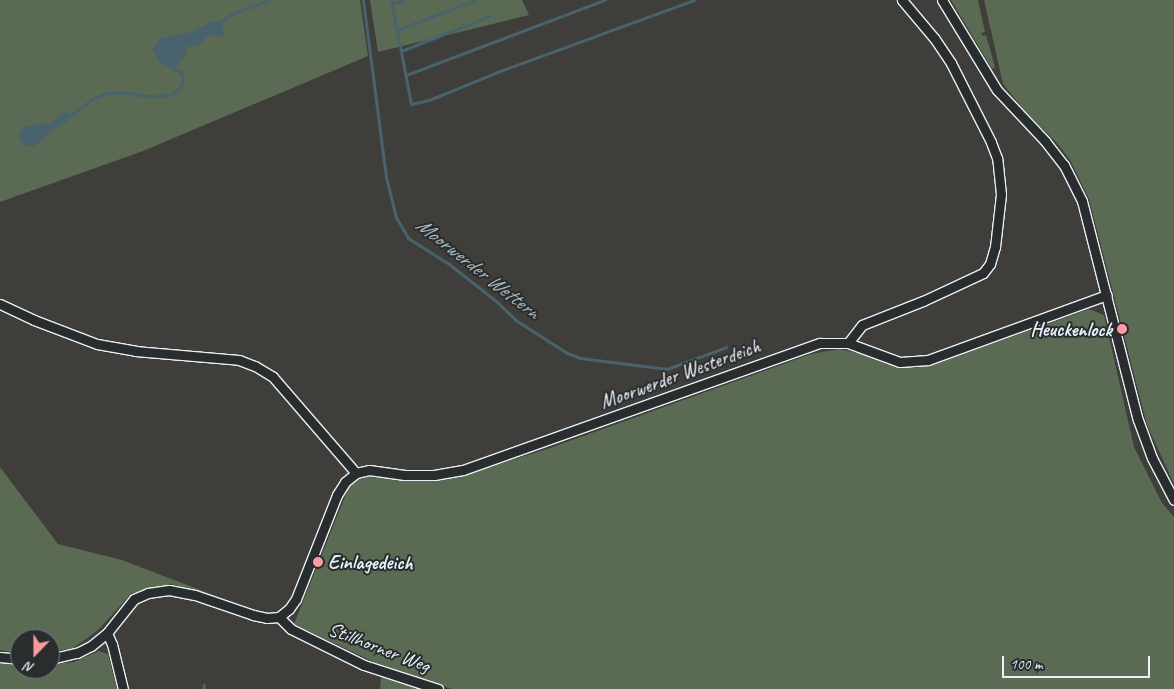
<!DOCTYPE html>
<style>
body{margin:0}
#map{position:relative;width:1174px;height:689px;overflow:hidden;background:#403e3b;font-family:Caveat,sans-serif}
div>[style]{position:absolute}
.green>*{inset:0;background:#5a6a53}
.water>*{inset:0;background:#48636d}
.stream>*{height:3px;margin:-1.5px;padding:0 1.5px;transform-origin:1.5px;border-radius:1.5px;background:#48636d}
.roads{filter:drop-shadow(1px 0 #e8f1f8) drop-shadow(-1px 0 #e8f1f8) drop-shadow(0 1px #e8f1f8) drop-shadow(0 -1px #e8f1f8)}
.street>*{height:9px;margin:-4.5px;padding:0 4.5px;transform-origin:4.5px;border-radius:4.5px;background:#2a2d2e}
.dots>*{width:14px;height:14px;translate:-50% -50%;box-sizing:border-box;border:2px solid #2a2d2e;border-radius:50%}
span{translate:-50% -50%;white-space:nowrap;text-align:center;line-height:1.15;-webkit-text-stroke:4px #2a2d2e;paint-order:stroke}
.poi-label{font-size:20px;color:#e8f1f8;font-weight:700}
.right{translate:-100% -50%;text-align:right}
.left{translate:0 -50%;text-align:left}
.street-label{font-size:20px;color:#e8f1f8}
.water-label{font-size:21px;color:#a8b8c0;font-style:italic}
.north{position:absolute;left:10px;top:629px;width:50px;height:50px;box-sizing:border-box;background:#2a2d2e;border:1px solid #767b7f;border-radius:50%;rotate:202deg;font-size:14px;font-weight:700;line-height:20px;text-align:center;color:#e8f1f8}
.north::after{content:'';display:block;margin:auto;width:18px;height:22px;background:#ff9aa2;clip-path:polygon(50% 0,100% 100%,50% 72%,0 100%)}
.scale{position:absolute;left:1002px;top:656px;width:148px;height:22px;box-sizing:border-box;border:2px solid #e8f1f8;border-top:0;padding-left:6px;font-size:15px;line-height:18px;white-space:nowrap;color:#e8f1f8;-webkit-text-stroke:4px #2a2d2e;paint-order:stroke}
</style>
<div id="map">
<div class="green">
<i style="clip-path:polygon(0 0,360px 0,368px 56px,143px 151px,0 202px)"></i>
<i style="clip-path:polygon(370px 0,522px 0,529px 15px,378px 52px)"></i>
<i style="clip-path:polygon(951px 0,978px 0,985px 32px,981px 33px,983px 36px,986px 35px,995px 67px,992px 69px)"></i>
<i style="clip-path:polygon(984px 0,1174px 0,1174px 484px,1147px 425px,1089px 199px,1070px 160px,1057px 143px,1024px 110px,1003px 84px)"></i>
<i style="clip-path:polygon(1089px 309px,1104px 315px,1134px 447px,1162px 503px,1174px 517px,1174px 689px,452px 689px,382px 666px,294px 624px,348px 489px,355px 481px,367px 477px,435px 481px,465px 475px,550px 448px,811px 354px,839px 349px,863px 354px,886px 364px,911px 368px,930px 366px)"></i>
<i style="clip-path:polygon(0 467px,58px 544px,122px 560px,247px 608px,172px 584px,132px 593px,98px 630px,72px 649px,50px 651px,50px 639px,20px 639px,20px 653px,0 650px)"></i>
<i style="clip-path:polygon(99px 651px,108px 654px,117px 689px,0 689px,0 662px,20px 666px,20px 669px,50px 669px,50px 664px,74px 662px)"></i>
<i style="clip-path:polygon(381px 676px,421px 689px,380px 689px)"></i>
</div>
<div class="water">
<i style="clip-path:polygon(222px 20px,224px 37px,208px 35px,200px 45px,186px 47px,186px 56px,174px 69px,160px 63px,152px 49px,161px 38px,189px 33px,212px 22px)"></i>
<i style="clip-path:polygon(63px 112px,71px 115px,68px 121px,55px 128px,35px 146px,25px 146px,20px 140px,19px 132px,26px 126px,52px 123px)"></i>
</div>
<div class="stream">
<i style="left:363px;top:0;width:178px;rotate:82.6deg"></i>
<i style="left:386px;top:177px;width:41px;rotate:76deg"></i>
<i style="left:396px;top:217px;width:24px;rotate:60deg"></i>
<i style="left:408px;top:238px;width:49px;rotate:32.4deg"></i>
<i style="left:449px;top:264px;width:60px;rotate:38.2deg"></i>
<i style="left:496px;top:301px;width:29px;rotate:44deg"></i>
<i style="left:517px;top:321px;width:59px;rotate:32.6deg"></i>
<i style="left:567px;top:353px;width:14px;rotate:21deg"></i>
<i style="left:580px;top:358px;width:88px;rotate:7.2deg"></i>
<i style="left:667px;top:369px;width:63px;rotate:-20.4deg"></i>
<i style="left:391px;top:0;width:106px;rotate:79.1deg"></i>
<i style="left:411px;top:104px;width:18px;rotate:-13deg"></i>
<i style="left:429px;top:100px;width:77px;rotate:-22.2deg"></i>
<i style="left:500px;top:71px;width:207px;rotate:-20.1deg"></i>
<i style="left:392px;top:4px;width:12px;rotate:-20deg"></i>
<i style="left:220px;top:22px;width:14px;rotate:-34deg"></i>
<i style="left:232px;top:14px;width:40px;rotate:-21deg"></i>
<i style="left:397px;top:30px;width:84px;rotate:-21deg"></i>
<i style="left:401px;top:51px;width:96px;rotate:-21.5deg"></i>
<i style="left:406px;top:75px;width:213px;rotate:-20.7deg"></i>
<i style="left:71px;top:115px;width:26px;rotate:-37deg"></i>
<i style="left:92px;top:99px;width:16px;rotate:-22deg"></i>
<i style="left:107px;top:93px;width:22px"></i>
<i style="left:129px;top:93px;width:16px;rotate:11deg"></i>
<i style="left:145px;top:96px;width:25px;rotate:-2deg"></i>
<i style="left:170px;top:95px;width:12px;rotate:-35deg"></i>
<i style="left:180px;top:88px;width:10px;rotate:-73deg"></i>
<i style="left:183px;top:78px;width:6px;rotate:-108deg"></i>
<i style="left:181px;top:72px;width:8px;rotate:-157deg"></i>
<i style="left:174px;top:69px;width:4px;rotate:-117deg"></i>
<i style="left:203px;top:689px;width:4px;rotate:-76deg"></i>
</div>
<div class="roads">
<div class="street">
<i style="left:942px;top:0;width:105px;rotate:58.6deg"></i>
<i style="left:997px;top:90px;width:70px;rotate:46.7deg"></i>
<i style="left:1045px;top:141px;width:31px;rotate:52deg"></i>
<i style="left:1064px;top:165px;width:40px;rotate:63.4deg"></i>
<i style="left:1082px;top:201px;width:226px;rotate:75.7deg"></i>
<i style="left:1138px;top:420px;width:40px;rotate:69.8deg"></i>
<i style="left:1152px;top:458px;width:47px;rotate:62.4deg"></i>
<i style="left:0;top:304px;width:38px;rotate:25deg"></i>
<i style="left:34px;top:320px;width:67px;rotate:20.9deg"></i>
<i style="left:97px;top:344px;width:39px;rotate:10deg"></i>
<i style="left:135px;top:351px;width:104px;rotate:4.9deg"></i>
<i style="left:239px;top:360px;width:17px;rotate:21deg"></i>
<i style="left:255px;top:366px;width:21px;rotate:31deg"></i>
<i style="left:273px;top:377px;width:127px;rotate:49.2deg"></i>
<i style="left:848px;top:343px;width:23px;rotate:-52deg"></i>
<i style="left:862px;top:325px;width:66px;rotate:-21.5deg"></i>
<i style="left:923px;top:301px;width:66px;rotate:-25deg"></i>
<i style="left:983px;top:273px;width:11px;rotate:-52deg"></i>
<i style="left:990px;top:264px;width:18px;rotate:-74deg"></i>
<i style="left:995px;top:247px;width:53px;rotate:-83.5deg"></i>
<i style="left:1001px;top:194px;width:36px;rotate:-96deg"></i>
<i style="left:997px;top:158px;width:17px;rotate:-111deg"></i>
<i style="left:991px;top:142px;width:89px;rotate:-116.9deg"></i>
<i style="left:951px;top:63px;width:30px;rotate:-124deg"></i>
<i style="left:934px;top:38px;width:50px;rotate:-130.1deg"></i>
<i style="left:279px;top:617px;width:13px;rotate:-39deg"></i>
<i style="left:289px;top:609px;width:12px;rotate:-55deg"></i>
<i style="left:296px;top:599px;width:112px;rotate:-68.5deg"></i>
<i style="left:337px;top:495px;width:15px;rotate:-58deg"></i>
<i style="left:345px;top:482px;width:14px;rotate:-39deg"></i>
<i style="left:356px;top:473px;width:13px;rotate:-13deg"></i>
<i style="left:369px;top:470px;width:36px;rotate:8deg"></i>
<i style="left:405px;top:475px;width:29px"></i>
<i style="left:434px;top:475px;width:29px;rotate:-10deg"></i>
<i style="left:463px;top:470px;width:379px;rotate:-19.6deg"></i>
<i style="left:820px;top:343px;width:28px"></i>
<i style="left:848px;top:343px;width:55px;rotate:20.1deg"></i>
<i style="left:900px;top:362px;width:28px;rotate:-4deg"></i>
<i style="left:928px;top:360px;width:190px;rotate:-20deg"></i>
<i style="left:279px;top:617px;width:17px;rotate:45deg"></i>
<i style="left:291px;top:629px;width:81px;rotate:26.3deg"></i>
<i style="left:364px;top:665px;width:78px;rotate:18deg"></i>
<i style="left:107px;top:633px;width:12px;rotate:66deg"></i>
<i style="left:112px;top:644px;width:46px;rotate:76.3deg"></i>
<i style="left:0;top:657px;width:20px;rotate:6deg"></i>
<i style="left:50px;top:659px;width:28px;rotate:-13deg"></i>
<i style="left:77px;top:653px;width:16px;rotate:-27deg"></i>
<i style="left:91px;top:646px;width:21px;rotate:-39deg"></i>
<i style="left:107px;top:633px;width:43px;rotate:-51.5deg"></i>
<i style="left:134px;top:599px;width:15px;rotate:-23deg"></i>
<i style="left:148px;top:593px;width:21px;rotate:-8deg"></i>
<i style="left:169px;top:590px;width:26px;rotate:11deg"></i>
<i style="left:195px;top:595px;width:61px;rotate:19deg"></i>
<i style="left:253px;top:615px;width:14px;rotate:12deg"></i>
<i style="left:267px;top:618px;width:12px;rotate:-5deg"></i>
</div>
</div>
<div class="dots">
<i style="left:1122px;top:329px;background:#ff9aa2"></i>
<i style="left:318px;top:562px;background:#ff9aa2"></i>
</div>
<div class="poi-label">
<span class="right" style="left:1112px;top:329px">Heuckenlock</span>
<span class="left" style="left:328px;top:562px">Einlagedeich</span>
</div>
<div class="street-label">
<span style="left:680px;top:374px;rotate:-20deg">Moorwerder Westerdeich</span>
<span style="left:379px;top:647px;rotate:21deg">Stillhorner Weg</span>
</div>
<div class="water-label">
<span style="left:478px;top:268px;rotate:38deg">Moorwerder Wettern</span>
</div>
<div class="north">N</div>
<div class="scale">100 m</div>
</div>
